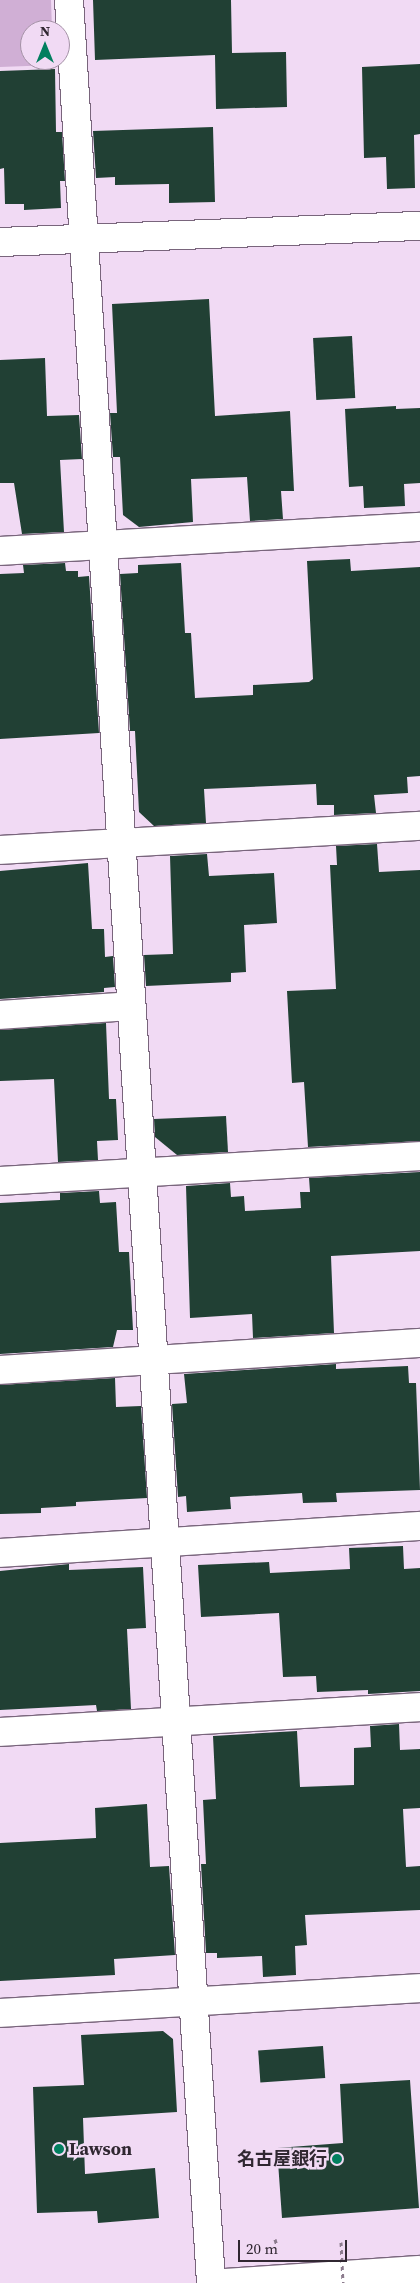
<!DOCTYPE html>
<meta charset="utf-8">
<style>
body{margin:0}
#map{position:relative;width:420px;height:2283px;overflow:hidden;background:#f1daf4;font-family:"Source Serif 4","Noto Sans JP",serif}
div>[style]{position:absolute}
.green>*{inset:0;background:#d0afd5}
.building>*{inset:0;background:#214034;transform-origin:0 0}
.path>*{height:3px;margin-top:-1.5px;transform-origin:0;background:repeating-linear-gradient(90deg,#8c7c8e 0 4px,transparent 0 8px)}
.roads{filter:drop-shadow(1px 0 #79657c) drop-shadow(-1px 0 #79657c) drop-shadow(0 1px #79657c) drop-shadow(0 -1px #79657c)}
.minor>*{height:28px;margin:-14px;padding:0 14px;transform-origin:14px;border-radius:14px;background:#fff}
.highway>*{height:28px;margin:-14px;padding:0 14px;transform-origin:14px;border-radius:14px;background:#fff}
.path-bridge>*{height:3px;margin-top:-1.5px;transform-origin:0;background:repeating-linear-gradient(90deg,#8c7c8e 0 4px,transparent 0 8px)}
.dots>*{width:14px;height:14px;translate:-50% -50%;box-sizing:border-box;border:2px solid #f1daf4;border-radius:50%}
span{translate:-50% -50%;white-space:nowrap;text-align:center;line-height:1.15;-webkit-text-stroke:5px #f1daf4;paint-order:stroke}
.poi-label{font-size:18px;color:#302731;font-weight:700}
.left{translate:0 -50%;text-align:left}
.right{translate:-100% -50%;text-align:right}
.north{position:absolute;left:20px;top:20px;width:50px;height:50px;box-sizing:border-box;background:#f1daf4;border:1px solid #a492a6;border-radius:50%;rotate:0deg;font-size:14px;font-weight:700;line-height:20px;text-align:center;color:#302731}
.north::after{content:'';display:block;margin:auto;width:18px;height:22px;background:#027f5f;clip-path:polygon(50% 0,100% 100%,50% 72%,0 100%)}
.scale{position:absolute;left:238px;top:2240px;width:109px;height:22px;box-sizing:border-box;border:2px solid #302731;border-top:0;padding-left:6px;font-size:15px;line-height:18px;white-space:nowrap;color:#302731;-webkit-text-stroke:4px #f1daf4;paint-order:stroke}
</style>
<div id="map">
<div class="green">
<i style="clip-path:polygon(0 0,51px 0,52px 30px,30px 30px,30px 60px,53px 60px,54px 65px,0 67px)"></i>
</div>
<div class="building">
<i style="clip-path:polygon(93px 0,231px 0,232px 53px,286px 52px,287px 107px,216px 109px,215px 55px,95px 60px)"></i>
<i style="clip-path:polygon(420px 64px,420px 134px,414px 135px,415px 188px,387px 189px,386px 157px,364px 158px,362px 67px)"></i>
<i style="clip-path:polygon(55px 69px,56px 132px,62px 132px,65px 181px,60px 181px,61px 208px,24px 210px,24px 204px,5px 204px,4px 168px,0 169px,0 71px)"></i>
<i style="clip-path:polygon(213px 127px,215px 202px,169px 203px,169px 184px,115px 185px,115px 177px,96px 178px,93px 131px)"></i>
<i style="clip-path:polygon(209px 299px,215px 416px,290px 411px,294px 491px,281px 491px,283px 519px,250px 521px,247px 477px,191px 479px,193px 522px,139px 527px,123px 515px,120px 457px,113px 457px,110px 413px,117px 413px,112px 304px)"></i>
<i style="left:352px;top:336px;width:62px;height:39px;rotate:87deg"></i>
<i style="clip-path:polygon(45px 358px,47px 416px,79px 415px,82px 459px,60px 460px,64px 532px,22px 534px,14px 483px,0 483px,0 360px)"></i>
<i style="clip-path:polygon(396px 406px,396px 409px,420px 408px,420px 483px,404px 484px,405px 506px,364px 508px,363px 486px,349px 487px,345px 409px)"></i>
<i style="clip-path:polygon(350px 559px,351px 571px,420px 567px,420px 776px,407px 777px,408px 793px,374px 795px,376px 813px,334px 815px,334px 805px,317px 805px,316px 784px,204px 789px,206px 823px,154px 826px,139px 812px,135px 731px,130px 731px,120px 574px,138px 573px,138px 565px,181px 563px,185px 633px,191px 633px,195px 698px,253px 695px,253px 685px,309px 682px,313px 679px,307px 561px)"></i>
<i style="clip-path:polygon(65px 563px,66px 571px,78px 571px,78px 577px,89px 576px,99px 733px,0 739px,0 574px,24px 573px,23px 565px)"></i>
<i style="clip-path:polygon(377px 844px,379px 872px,420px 870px,420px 1141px,308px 1147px,304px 1082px,292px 1083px,287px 991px,336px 989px,330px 865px,337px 865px,336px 846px)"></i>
<i style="clip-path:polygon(207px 854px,209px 876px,274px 873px,277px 923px,244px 925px,246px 972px,231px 973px,231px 982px,146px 986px,144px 955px,173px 954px,170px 856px)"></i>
<i style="clip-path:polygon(88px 863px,92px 929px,104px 929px,105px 957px,113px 956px,115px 987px,104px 988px,104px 992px,0 999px,0 871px)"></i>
<i style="clip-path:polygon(106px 1023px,109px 1099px,116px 1099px,118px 1140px,97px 1141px,98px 1160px,58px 1162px,54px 1079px,0 1081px,0 1030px)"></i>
<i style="clip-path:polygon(226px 1116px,228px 1152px,177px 1155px,155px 1137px,154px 1119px)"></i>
<i style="clip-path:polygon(420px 1172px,420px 1251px,331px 1256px,334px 1333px,253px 1338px,252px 1314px,190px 1318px,186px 1186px,230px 1183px,231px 1197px,244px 1196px,245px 1211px,301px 1208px,300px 1192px,310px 1192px,309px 1178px)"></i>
<i style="clip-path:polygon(99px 1191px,100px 1203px,116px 1202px,119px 1252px,129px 1252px,133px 1330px,117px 1330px,113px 1347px,0 1354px,0 1203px,60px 1200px,60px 1193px)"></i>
<i style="clip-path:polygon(336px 1364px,336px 1369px,408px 1366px,409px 1383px,416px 1383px,420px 1490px,336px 1493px,337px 1502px,303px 1503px,302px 1493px,230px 1497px,231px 1509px,187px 1512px,186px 1496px,178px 1497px,172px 1404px,187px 1403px,184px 1374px)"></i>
<i style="clip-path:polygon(115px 1378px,116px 1407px,141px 1406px,147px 1498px,76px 1502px,76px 1506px,41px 1508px,41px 1513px,0 1514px,0 1385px)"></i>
<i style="clip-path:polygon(403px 1546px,404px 1569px,420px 1568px,420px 1691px,368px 1694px,368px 1690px,317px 1692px,316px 1676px,283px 1677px,279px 1613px,201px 1617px,198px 1565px,269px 1562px,270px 1573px,350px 1569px,349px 1548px)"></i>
<i style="clip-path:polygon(69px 1564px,69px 1570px,143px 1567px,146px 1628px,127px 1629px,131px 1709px,97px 1711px,96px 1705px,0 1710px,0 1571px)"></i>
<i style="clip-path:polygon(399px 1724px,400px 1750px,420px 1749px,420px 1808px,403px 1809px,406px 1867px,420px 1866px,420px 1910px,305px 1915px,307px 1945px,295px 1946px,296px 1975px,263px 1977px,262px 1956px,217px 1958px,217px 1953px,206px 1953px,201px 1864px,206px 1864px,203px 1800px,216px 1799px,213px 1736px,297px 1731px,300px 1787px,354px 1785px,354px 1748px,371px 1747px,370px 1726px)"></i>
<i style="clip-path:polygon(147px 1804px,150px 1867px,169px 1866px,175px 1955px,114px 1959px,115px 1975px,0 1981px,0 1843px,96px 1838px,95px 1808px)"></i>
<i style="clip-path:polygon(163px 2031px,173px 2039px,177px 2112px,83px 2118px,85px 2174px,155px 2168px,159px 2218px,98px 2223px,97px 2211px,37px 2213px,33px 2087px,84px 2085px,81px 2035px)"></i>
<i style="left:323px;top:2046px;width:32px;height:65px;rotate:86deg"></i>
<i style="clip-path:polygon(410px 2080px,419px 2208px,282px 2218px,277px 2148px,343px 2143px,340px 2084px)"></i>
</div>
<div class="path">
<i style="left:275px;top:2239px;width:7px;rotate:74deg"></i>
</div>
<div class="roads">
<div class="minor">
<i style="left:69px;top:0;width:2287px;rotate:86.44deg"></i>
<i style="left:0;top:242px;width:420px;rotate:-2.2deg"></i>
<i style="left:0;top:551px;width:421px;rotate:-3.3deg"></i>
<i style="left:0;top:850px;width:421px;rotate:-3.3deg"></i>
<i style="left:0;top:1015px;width:131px;rotate:-3.9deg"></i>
<i style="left:0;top:1181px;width:421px;rotate:-3.4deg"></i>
<i style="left:0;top:1370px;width:421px;rotate:-3.7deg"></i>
<i style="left:0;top:1553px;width:421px;rotate:-3.7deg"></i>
<i style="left:0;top:1732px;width:421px;rotate:-3.4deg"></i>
<i style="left:0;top:2013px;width:421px;rotate:-3.4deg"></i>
</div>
<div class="highway">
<i style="left:224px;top:2283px;width:196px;rotate:-3.8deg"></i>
</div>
</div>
<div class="path-bridge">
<i style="left:341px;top:2242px;width:41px;rotate:87.2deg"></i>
</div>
<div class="dots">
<i style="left:59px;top:2149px;background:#027f5f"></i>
<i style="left:337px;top:2159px;background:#027f5f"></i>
</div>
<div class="poi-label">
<span class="left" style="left:69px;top:2149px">Lawson</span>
<span class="right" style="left:327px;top:2159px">名古屋銀行</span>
</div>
<div class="north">N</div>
<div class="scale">20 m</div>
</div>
